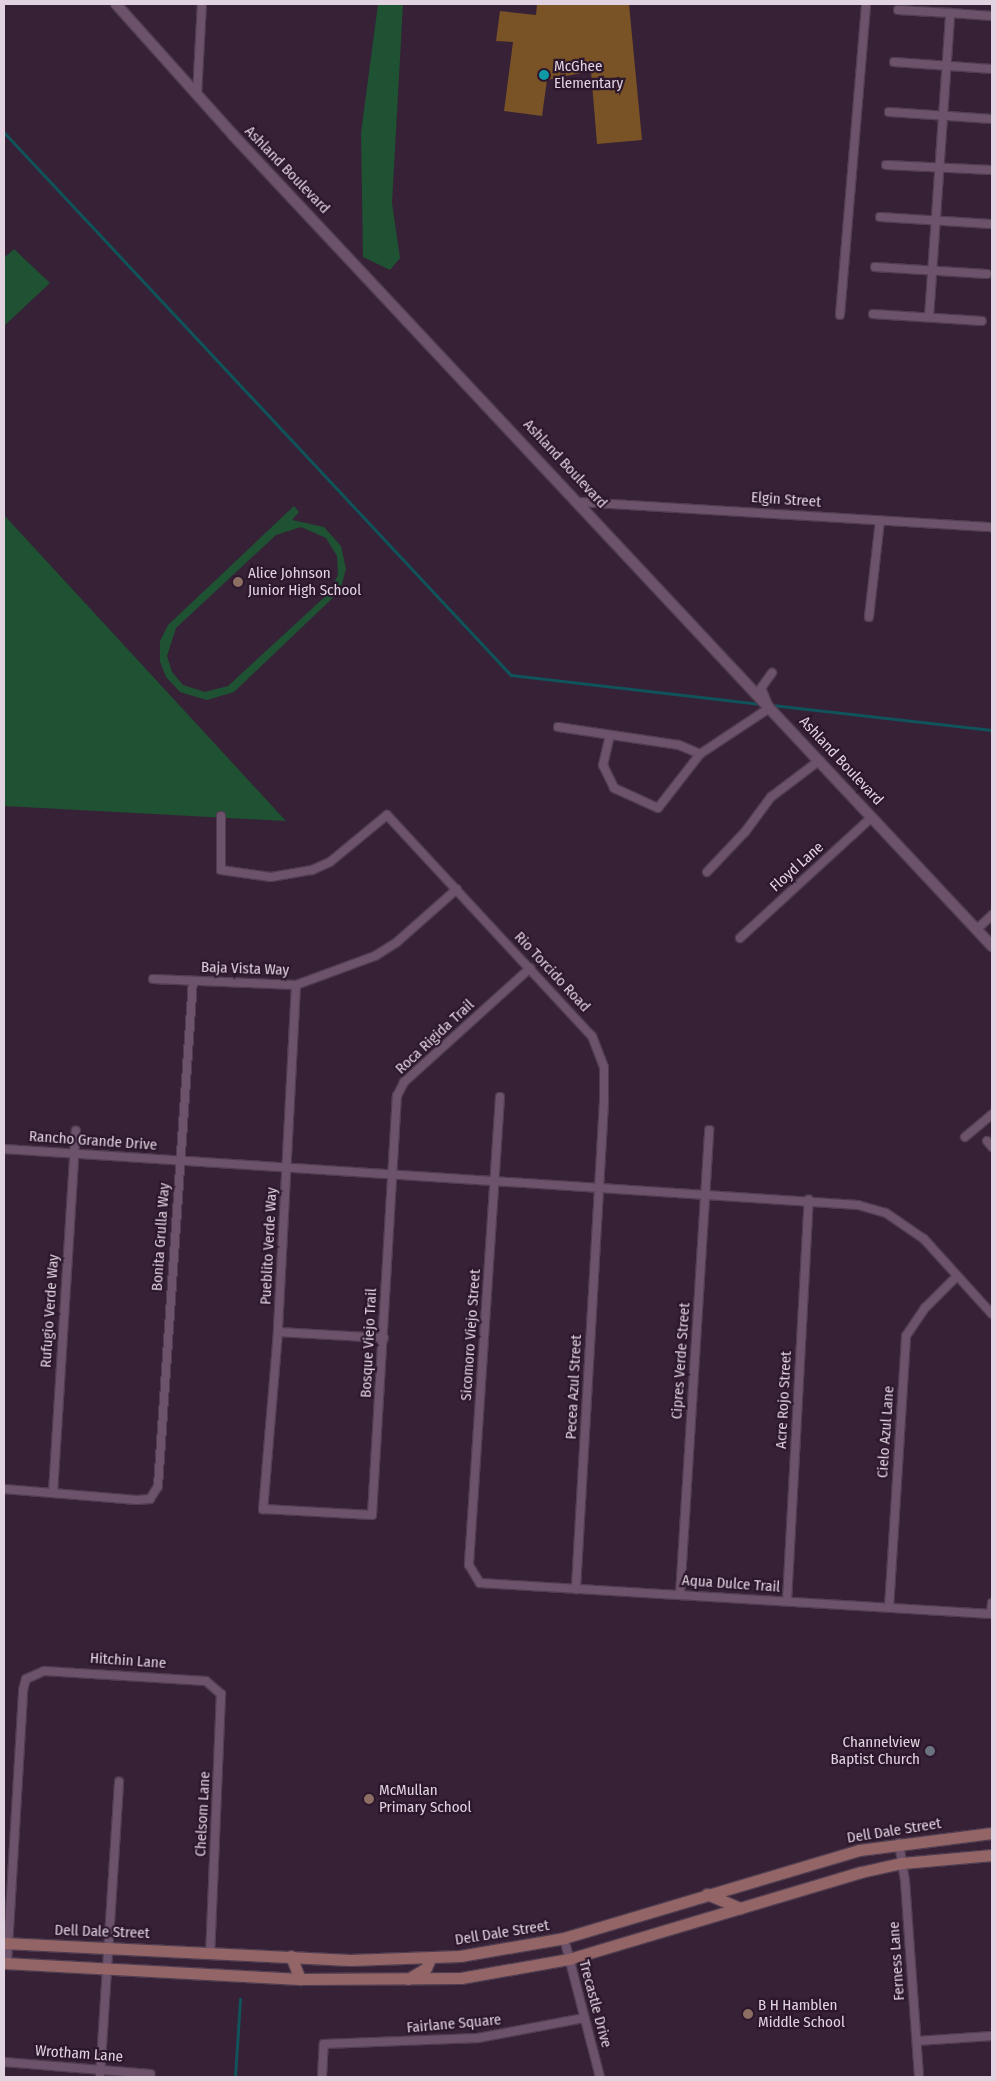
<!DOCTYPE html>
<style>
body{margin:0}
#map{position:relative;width:996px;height:2081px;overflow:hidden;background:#362136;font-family:"Fira Sans Condensed",sans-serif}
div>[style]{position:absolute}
.green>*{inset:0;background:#1f5133}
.stream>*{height:2.5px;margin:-1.25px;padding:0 1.25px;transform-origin:1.25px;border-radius:1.25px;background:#10535a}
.building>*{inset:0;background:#795325}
.roads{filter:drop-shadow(1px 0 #503e50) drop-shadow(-1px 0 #503e50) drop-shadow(0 1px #503e50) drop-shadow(0 -1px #503e50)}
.minor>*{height:8px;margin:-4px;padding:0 4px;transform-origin:4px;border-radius:4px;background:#6c536b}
.tertiary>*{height:10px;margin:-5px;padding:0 5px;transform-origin:5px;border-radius:5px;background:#6c536b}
.secondary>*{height:11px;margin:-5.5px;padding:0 5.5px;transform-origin:5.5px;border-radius:5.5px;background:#946567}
.dots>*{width:14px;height:14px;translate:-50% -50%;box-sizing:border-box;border:2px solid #2c172c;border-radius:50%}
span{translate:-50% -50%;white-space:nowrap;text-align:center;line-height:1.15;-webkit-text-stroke:4.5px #2c172c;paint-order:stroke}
.poi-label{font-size:15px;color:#e1d3e0}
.left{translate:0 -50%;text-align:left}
.right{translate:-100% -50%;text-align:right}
.street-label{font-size:15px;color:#e1d3e0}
.frame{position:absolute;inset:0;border:5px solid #e1d3e0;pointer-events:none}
</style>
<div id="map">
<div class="green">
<i style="clip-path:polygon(378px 4px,403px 4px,392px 203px,400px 258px,390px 270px,363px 257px,361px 133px)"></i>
<i style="clip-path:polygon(14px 249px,50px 283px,4px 326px,4px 258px)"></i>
<i style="clip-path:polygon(evenodd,294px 506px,299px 512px,292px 520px,324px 527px,341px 546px,346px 569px,340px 591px,234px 692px,207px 700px,180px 692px,166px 677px,160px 662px,160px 641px,168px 625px,294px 506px,301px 527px,326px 538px,337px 556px,338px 575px,329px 593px,228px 686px,205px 692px,183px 685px,172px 672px,167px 656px,176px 628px,276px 535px,301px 527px)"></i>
<i style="clip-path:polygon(4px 515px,286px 821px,4px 806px)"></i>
</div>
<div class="stream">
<i style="left:4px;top:132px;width:743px;rotate:46.96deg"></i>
<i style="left:511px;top:675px;width:251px;rotate:6.6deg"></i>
<i style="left:772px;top:705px;width:221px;rotate:6.5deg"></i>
<i style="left:235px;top:2077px;width:78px;rotate:-86.3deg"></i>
</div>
<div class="building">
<i style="clip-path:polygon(537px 4px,629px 4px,642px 140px,597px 144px,591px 71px,547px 80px,542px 116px,504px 111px,513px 42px,496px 41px,500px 11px,536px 15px)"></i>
</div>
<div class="roads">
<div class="minor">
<i style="left:898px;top:10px;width:52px;rotate:3.3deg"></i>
<i style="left:894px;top:62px;width:98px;rotate:4.1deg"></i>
<i style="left:197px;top:95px;width:91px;rotate:-86.9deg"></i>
<i style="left:889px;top:112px;width:103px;rotate:3.9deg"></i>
<i style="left:886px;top:165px;width:106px;rotate:2.7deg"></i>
<i style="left:880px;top:217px;width:111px;rotate:3.6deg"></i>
<i style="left:875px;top:267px;width:112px;rotate:3.6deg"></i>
<i style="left:873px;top:314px;width:109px;rotate:3.7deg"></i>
<i style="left:840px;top:315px;width:312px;rotate:-85.2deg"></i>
<i style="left:929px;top:317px;width:305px;rotate:-86deg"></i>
<i style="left:950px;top:13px;width:42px;rotate:4.1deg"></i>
<i style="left:579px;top:502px;width:414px;rotate:3.5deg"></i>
<i style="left:869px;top:617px;width:97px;rotate:-83.5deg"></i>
<i style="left:558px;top:727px;width:122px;rotate:8.5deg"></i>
<i style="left:679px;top:745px;width:23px;rotate:23deg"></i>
<i style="left:610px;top:735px;width:31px;rotate:103deg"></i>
<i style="left:603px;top:765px;width:25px;rotate:64deg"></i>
<i style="left:614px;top:788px;width:48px;rotate:24.4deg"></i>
<i style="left:658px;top:808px;width:68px;rotate:-52.1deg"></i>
<i style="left:700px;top:754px;width:78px;rotate:-33.5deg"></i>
<i style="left:765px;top:711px;width:7px;rotate:-63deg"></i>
<i style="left:768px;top:705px;width:18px;rotate:-112deg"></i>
<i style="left:761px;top:688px;width:19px;rotate:-54deg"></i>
<i style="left:221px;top:816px;width:54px;rotate:90deg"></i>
<i style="left:221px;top:870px;width:50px;rotate:8deg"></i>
<i style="left:271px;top:877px;width:42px;rotate:-9.7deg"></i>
<i style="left:312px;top:870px;width:20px;rotate:-24deg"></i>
<i style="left:330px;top:862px;width:74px;rotate:-39.5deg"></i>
<i style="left:387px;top:815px;width:301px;rotate:47.2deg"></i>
<i style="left:592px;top:1036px;width:33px;rotate:69deg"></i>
<i style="left:604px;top:1067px;width:35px;rotate:90deg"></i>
<i style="left:604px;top:1102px;width:488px;rotate:93.3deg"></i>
<i style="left:707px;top:872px;width:55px;rotate:-46.5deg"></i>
<i style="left:745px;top:832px;width:44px;rotate:-53.4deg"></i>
<i style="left:771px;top:797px;width:61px;rotate:-37.1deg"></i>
<i style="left:977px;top:929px;width:21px;rotate:-43deg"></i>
<i style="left:740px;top:938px;width:179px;rotate:-42.5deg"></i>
<i style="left:153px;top:979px;width:143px;rotate:2.4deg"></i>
<i style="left:296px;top:985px;width:84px;rotate:-20.2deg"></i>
<i style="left:375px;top:956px;width:26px;rotate:-32deg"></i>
<i style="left:397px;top:942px;width:80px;rotate:-41.5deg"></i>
<i style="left:296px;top:985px;width:347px;rotate:93deg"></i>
<i style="left:278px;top:1332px;width:178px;rotate:94.8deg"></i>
<i style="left:263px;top:1509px;width:109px;rotate:3.2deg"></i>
<i style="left:372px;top:1515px;width:420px;rotate:-86.6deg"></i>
<i style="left:397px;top:1096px;width:16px;rotate:-63deg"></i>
<i style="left:404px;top:1082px;width:170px;rotate:-42.1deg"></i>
<i style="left:500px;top:1097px;width:469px;rotate:93.8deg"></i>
<i style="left:469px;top:1565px;width:21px;rotate:59deg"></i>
<i style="left:480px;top:1583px;width:513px;rotate:3.46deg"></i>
<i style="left:965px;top:1137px;width:35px;rotate:-40deg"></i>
<i style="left:987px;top:1141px;width:8px;rotate:50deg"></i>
<i style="left:4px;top:1149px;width:856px;rotate:3.75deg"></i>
<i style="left:858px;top:1205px;width:29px;rotate:16deg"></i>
<i style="left:886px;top:1213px;width:46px;rotate:34.4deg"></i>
<i style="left:924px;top:1239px;width:101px;rotate:47.8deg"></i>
<i style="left:278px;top:1332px;width:106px;rotate:3.2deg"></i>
<i style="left:4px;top:1489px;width:133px;rotate:4.7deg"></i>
<i style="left:137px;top:1500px;width:13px;rotate:-4deg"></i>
<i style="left:150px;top:1499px;width:15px;rotate:-58deg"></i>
<i style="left:158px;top:1486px;width:506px;rotate:-86.04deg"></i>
<i style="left:53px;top:1493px;width:363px;rotate:-86.4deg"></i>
<i style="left:680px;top:1595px;width:466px;rotate:-86.4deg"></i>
<i style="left:787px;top:1601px;width:402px;rotate:-86.9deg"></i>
<i style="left:889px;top:1608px;width:273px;rotate:-86.4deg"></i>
<i style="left:906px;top:1336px;width:34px;rotate:-56deg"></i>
<i style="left:925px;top:1308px;width:45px;rotate:-45deg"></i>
<i style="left:991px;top:1614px;width:11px;rotate:-85deg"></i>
<i style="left:899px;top:1843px;width:38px;rotate:81deg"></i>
<i style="left:905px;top:1881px;width:196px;rotate:85.9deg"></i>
<i style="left:564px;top:1938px;width:144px;rotate:75.5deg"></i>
<i style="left:7px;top:1963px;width:273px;rotate:-86.6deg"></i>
<i style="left:23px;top:1690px;width:11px;rotate:-75deg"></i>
<i style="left:26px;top:1679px;width:20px;rotate:-24deg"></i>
<i style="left:44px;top:1671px;width:162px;rotate:3.5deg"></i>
<i style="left:206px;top:1681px;width:20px;rotate:41deg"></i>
<i style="left:221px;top:1694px;width:258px;rotate:92.4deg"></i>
<i style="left:917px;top:2041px;width:75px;rotate:-3.8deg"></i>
<i style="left:4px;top:2062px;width:147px;rotate:4.7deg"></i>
<i style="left:100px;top:2077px;width:296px;rotate:-86.3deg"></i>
<i style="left:322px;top:2077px;width:33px;rotate:-87deg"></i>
<i style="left:324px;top:2044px;width:154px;rotate:-2.2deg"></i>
<i style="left:478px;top:2038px;width:108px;rotate:-10.7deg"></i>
</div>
<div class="tertiary">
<i style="left:116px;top:4px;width:176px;rotate:48.2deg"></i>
<i style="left:233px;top:135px;width:1111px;rotate:46.9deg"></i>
</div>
<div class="secondary">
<i style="left:707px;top:1894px;width:36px;rotate:23deg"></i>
<i style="left:4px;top:1943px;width:346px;rotate:2.8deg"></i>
<i style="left:350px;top:1960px;width:110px;rotate:-2.1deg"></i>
<i style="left:460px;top:1956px;width:106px;rotate:-9.8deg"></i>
<i style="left:564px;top:1938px;width:308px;rotate:-16.6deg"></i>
<i style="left:859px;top:1850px;width:134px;rotate:-7.3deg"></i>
<i style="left:291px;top:1956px;width:25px;rotate:69deg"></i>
<i style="left:4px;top:1963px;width:296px;rotate:3.1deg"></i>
<i style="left:300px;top:1979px;width:161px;rotate:-0.4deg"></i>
<i style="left:461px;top:1978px;width:110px;rotate:-10deg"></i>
<i style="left:569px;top:1959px;width:305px;rotate:-16.6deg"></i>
<i style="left:861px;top:1872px;width:42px;rotate:-12.4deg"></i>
<i style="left:902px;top:1863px;width:90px;rotate:-5.1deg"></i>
<i style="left:408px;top:1979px;width:21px;rotate:-31deg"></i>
<i style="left:426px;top:1968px;width:10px;rotate:-66deg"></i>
</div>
</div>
<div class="dots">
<i style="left:544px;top:75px;background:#0f9aa8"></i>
<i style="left:238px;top:582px;background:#8d6e63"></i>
<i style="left:930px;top:1751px;background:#6b7280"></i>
<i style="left:369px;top:1799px;background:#8d6e63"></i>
<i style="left:748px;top:2014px;background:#8d6e63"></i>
</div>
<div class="poi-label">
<span class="left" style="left:554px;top:75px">McGhee<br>Elementary</span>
<span class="left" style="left:248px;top:582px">Alice Johnson<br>Junior High School</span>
<span class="right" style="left:920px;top:1751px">Channelview<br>Baptist Church</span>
<span class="left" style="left:379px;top:1799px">McMullan<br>Primary School</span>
<span class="left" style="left:758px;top:2014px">B H Hamblen<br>Middle School</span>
</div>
<div class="street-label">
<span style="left:287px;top:170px;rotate:46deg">Ashland Boulevard</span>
<span style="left:565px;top:464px;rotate:47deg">Ashland Boulevard</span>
<span style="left:786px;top:500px;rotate:4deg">Elgin Street</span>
<span style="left:841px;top:761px;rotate:47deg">Ashland Boulevard</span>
<span style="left:797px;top:867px;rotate:-42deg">Floyd Lane</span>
<span style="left:245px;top:969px;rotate:2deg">Baja Vista Way</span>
<span style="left:552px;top:972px;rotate:47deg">Rio Torcido Road</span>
<span style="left:435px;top:1037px;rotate:-43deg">Roca Rigida Trail</span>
<span style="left:93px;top:1141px;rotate:4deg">Rancho Grande Drive</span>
<span style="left:161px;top:1237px;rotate:-86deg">Bonita Grulla Way</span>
<span style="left:269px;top:1246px;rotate:-87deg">Pueblito Verde Way</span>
<span style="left:50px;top:1311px;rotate:-86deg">Rufugio Verde Way</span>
<span style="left:471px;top:1335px;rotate:-86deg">Sicomoro Viejo Street</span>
<span style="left:369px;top:1343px;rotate:-87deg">Bosque Viejo Trail</span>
<span style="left:681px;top:1361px;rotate:-86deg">Cipres Verde Street</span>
<span style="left:574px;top:1387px;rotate:-87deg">Pecea Azul Street</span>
<span style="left:784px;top:1400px;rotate:-87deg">Acre Rojo Street</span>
<span style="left:886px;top:1432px;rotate:-86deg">Cielo Azul Lane</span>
<span style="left:731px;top:1584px;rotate:4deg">Aqua Dulce Trail</span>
<span style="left:128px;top:1661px;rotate:4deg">Hitchin Lane</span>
<span style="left:203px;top:1814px;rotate:-87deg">Chelsom Lane</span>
<span style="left:894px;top:1831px;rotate:-9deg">Dell Dale Street</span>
<span style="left:102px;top:1932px;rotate:2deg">Dell Dale Street</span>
<span style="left:502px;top:1933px;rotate:-9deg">Dell Dale Street</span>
<span style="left:897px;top:1961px;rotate:-94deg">Ferness Lane</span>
<span style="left:595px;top:2004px;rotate:75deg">Trecastle Drive</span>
<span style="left:454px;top:2024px;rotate:-5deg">Fairlane Square</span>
<span style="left:79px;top:2054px;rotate:4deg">Wrotham Lane</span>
</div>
<div class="frame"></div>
</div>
